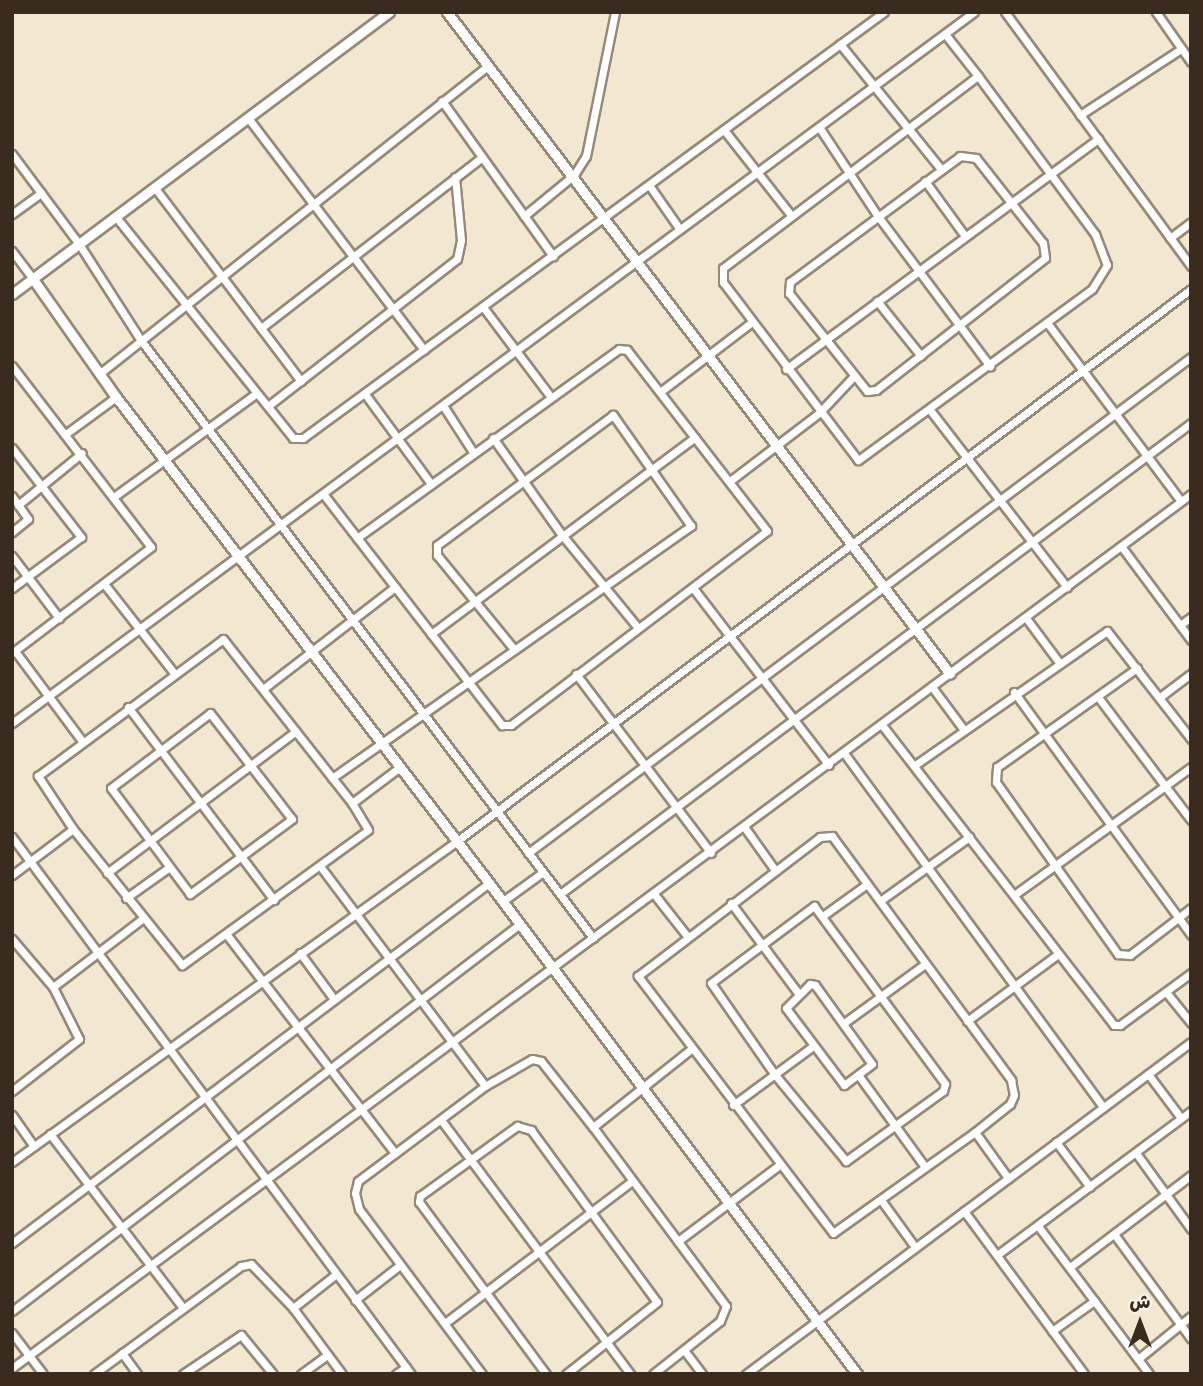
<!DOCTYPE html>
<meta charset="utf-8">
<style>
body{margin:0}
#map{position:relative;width:1203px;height:1386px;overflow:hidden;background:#f2e8d1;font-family:Caveat,"Playpen Sans Arabic",sans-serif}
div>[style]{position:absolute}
.roads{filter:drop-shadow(2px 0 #968978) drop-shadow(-2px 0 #968978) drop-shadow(0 2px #968978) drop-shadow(0 -2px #968978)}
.minor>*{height:7px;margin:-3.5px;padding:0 3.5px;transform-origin:3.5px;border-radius:3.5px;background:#fff}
.tertiary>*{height:9px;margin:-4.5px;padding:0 4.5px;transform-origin:4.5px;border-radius:4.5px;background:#fff}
span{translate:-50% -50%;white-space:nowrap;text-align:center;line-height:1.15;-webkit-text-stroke:6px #f7f3e8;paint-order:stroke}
.frame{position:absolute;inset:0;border:14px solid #3b2a1e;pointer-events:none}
.north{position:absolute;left:1105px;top:1288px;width:70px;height:70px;-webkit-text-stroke:5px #f7f3e8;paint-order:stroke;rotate:0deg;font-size:19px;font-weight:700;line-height:28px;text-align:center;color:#3b2a1e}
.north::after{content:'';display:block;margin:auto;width:24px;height:32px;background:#3b2a1e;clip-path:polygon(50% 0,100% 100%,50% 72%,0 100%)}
</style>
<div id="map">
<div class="roads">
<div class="minor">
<i style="left:1005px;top:12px;width:315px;rotate:53.8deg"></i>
<i style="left:1156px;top:12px;width:61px;rotate:55deg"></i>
<i style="left:945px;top:34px;width:53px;rotate:51.8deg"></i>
<i style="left:978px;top:76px;width:197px;rotate:53.5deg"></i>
<i style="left:1095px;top:234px;width:33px;rotate:69deg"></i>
<i style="left:1107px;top:265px;width:28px;rotate:122deg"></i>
<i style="left:1092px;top:289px;width:290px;rotate:143.8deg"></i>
<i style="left:858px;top:460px;width:223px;rotate:-127.2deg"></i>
<i style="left:723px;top:282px;width:14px;rotate:-90deg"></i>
<i style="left:723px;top:268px;width:319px;rotate:-37deg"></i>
<i style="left:840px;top:44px;width:161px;rotate:51.1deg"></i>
<i style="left:442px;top:101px;width:191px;rotate:54.4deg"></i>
<i style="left:1080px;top:115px;width:121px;rotate:-33.2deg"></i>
<i style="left:248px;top:118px;width:291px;rotate:52.8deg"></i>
<i style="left:819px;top:127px;width:105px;rotate:56.6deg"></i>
<i style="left:877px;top:215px;width:189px;rotate:53.2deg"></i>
<i style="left:724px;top:130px;width:108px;rotate:51.8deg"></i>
<i style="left:12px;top:154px;width:112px;rotate:53.3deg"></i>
<i style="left:79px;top:244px;width:113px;rotate:57.3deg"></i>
<i style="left:140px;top:339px;width:751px;rotate:52.9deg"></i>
<i style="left:960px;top:156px;width:16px;rotate:7deg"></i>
<i style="left:976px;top:158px;width:108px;rotate:51.8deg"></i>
<i style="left:1043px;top:243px;width:15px;rotate:82deg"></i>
<i style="left:1045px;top:258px;width:214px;rotate:142deg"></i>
<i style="left:876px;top:390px;width:9px;rotate:174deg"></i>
<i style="left:867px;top:391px;width:125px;rotate:-128.5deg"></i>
<i style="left:789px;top:293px;width:11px;rotate:-85deg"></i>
<i style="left:790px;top:282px;width:212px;rotate:-36.5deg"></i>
<i style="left:925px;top:181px;width:68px;rotate:54deg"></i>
<i style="left:649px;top:185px;width:52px;rotate:55.1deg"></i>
<i style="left:155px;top:188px;width:242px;rotate:52.9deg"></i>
<i style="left:12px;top:214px;width:36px;rotate:-36deg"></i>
<i style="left:524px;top:216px;width:65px;rotate:-39.4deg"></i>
<i style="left:574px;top:175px;width:22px;rotate:-58deg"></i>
<i style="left:586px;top:156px;width:147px;rotate:-78.6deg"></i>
<i style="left:116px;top:217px;width:283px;rotate:51.3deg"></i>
<i style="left:293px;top:438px;width:10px"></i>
<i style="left:303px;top:438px;width:720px;rotate:-36.25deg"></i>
<i style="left:1170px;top:238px;width:26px;rotate:-37deg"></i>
<i style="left:12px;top:251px;width:35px;rotate:53deg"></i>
<i style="left:877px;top:301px;width:70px;rotate:51.3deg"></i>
<i style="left:483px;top:307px;width:111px;rotate:53deg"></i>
<i style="left:1048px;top:324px;width:221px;rotate:53.1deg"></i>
<i style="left:261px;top:328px;width:279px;rotate:-37.7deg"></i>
<i style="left:12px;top:366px;width:228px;rotate:52.5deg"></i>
<i style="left:151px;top:547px;width:175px;rotate:142.7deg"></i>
<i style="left:786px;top:369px;width:388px;rotate:-36.4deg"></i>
<i style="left:99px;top:374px;width:494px;rotate:-38.4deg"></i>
<i style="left:660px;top:392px;width:116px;rotate:-37.3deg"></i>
<i style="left:365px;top:394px;width:112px;rotate:53.7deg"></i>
<i style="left:268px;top:406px;width:239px;rotate:-37.9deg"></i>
<i style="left:457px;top:259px;width:19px;rotate:-78deg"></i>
<i style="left:461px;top:240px;width:63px;rotate:-95.4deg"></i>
<i style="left:444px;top:407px;width:54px;rotate:57.2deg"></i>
<i style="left:930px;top:410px;width:224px;rotate:52.3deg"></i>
<i style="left:67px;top:433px;width:61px;rotate:-36.3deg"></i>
<i style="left:493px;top:438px;width:119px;rotate:54.6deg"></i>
<i style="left:562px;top:535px;width:120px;rotate:50.7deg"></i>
<i style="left:12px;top:448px;width:113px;rotate:52.2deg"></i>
<i style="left:81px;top:537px;width:86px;rotate:143.5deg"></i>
<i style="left:730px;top:481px;width:112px;rotate:-37.4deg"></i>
<i style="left:819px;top:413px;width:50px;rotate:-46.6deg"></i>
<i style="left:324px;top:495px;width:291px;rotate:52.3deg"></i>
<i style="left:502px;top:725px;width:9px"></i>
<i style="left:511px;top:725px;width:321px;rotate:-37.2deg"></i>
<i style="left:767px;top:531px;width:229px;rotate:-127.7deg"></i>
<i style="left:627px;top:350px;width:8px;rotate:-173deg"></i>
<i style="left:619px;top:349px;width:323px;rotate:144.2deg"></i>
<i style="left:12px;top:496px;width:28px;rotate:55deg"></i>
<i style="left:28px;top:519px;width:21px;rotate:141deg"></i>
<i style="left:115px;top:496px;width:175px;rotate:-36deg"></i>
<i style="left:18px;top:505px;width:82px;rotate:-39.1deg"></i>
<i style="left:1121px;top:546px;width:117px;rotate:53.3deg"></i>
<i style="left:12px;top:556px;width:78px;rotate:52.8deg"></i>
<i style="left:105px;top:585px;width:112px;rotate:51.9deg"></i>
<i style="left:693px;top:588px;width:223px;rotate:52.5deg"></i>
<i style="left:1026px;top:618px;width:54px;rotate:53.3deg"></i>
<i style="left:1180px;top:625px;width:14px;rotate:-36deg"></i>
<i style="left:431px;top:634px;width:329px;rotate:-36.7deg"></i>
<i style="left:223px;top:639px;width:209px;rotate:51.8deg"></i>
<i style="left:352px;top:803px;width:31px;rotate:59deg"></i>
<i style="left:368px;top:830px;width:230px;rotate:144deg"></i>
<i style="left:182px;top:965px;width:174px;rotate:-128.7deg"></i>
<i style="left:73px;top:829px;width:64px;rotate:-123.4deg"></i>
<i style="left:38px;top:776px;width:230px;rotate:-36.5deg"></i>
<i style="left:15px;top:651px;width:112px;rotate:53.3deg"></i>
<i style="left:1137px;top:668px;width:171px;rotate:144.7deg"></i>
<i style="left:997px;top:767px;width:15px;rotate:94deg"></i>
<i style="left:996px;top:782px;width:211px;rotate:54.7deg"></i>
<i style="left:1118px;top:954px;width:12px;rotate:5deg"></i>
<i style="left:1130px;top:955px;width:77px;rotate:-37.6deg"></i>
<i style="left:576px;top:674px;width:224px;rotate:53deg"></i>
<i style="left:932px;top:687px;width:54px;rotate:53.3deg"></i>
<i style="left:263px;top:689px;width:167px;rotate:-37.7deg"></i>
<i style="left:1014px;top:692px;width:301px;rotate:53.9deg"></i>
<i style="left:1098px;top:697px;width:111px;rotate:53deg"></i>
<i style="left:1165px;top:786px;width:32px;rotate:-36deg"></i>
<i style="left:1160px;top:697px;width:39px;rotate:-37deg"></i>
<i style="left:128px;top:707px;width:242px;rotate:52.9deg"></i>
<i style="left:210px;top:713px;width:134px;rotate:52.3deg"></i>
<i style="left:292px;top:819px;width:127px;rotate:143.7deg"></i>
<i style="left:190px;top:894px;width:132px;rotate:-126.7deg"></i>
<i style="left:111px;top:788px;width:124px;rotate:-37.1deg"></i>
<i style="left:12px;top:723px;width:1196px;rotate:-36.47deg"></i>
<i style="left:882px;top:725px;width:379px;rotate:52.3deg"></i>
<i style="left:1114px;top:1025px;width:6px"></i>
<i style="left:1120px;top:1025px;width:88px;rotate:-36.2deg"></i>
<i style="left:844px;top:753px;width:439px;rotate:53.8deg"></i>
<i style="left:915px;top:765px;width:234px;rotate:-34.9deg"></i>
<i style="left:1107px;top:631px;width:137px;rotate:52.1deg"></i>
<i style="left:332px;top:778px;width:439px;rotate:-35.1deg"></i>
<i style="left:691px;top:526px;width:136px;rotate:-125.1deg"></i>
<i style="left:613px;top:415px;width:219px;rotate:143.5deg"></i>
<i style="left:437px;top:545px;width:10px;rotate:90deg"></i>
<i style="left:437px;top:555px;width:122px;rotate:50.7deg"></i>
<i style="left:352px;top:803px;width:60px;rotate:-36.9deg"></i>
<i style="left:745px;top:828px;width:52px;rotate:54.5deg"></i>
<i style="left:832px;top:836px;width:303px;rotate:53.7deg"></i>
<i style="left:1011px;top:1080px;width:15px;rotate:79deg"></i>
<i style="left:1014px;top:1095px;width:10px;rotate:114deg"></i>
<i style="left:1010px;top:1104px;width:45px;rotate:141.3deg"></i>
<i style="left:975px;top:1132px;width:174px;rotate:144.6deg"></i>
<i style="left:833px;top:1233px;width:323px;rotate:-127.2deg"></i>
<i style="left:638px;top:976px;width:229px;rotate:-37.4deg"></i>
<i style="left:820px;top:837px;width:12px;rotate:-5deg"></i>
<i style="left:12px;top:837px;width:669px;rotate:53.39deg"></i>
<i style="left:528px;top:853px;width:828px;rotate:-36.8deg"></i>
<i style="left:320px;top:866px;width:275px;rotate:53.1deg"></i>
<i style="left:107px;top:873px;width:236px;rotate:-36.9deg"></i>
<i style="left:12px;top:875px;width:76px;rotate:-37deg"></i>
<i style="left:560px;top:894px;width:787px;rotate:-36.74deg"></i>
<i style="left:654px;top:894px;width:53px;rotate:51.8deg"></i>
<i style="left:1014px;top:895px;width:186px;rotate:-35.8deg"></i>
<i style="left:1165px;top:786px;width:43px;rotate:52.6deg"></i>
<i style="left:126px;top:898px;width:52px;rotate:-35.5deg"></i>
<i style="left:503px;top:901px;width:49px;rotate:-35.9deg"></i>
<i style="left:880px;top:901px;width:110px;rotate:-35.7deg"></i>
<i style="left:731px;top:903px;width:112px;rotate:53.3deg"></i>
<i style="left:814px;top:906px;width:221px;rotate:53.6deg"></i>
<i style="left:945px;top:1084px;width:7px;rotate:106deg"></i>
<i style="left:943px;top:1091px;width:120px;rotate:144.2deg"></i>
<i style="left:846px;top:1161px;width:112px;rotate:-129.5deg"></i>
<i style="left:775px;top:1075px;width:112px;rotate:-124.8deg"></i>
<i style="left:711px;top:983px;width:129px;rotate:-36.8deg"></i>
<i style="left:824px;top:915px;width:53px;rotate:-35.8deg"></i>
<i style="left:227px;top:935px;width:275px;rotate:52.4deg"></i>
<i style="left:12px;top:939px;width:63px;rotate:49.5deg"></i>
<i style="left:53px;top:987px;width:58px;rotate:63.4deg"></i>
<i style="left:79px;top:1039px;width:85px;rotate:142.2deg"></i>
<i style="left:300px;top:953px;width:56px;rotate:53.7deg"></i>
<i style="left:810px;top:984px;width:5px;rotate:11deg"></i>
<i style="left:815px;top:985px;width:97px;rotate:54.2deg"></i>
<i style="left:872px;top:1064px;width:35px;rotate:143deg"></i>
<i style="left:844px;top:1085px;width:96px;rotate:-127deg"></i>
<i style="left:786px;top:1008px;width:34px;rotate:-45deg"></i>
<i style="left:53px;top:987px;width:112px;rotate:-37.4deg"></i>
<i style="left:1166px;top:992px;width:40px;rotate:51deg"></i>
<i style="left:967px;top:1021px;width:112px;rotate:-36.3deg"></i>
<i style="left:844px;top:1023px;width:100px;rotate:-36.1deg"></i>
<i style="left:1148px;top:1074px;width:55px;rotate:53.1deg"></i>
<i style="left:859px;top:1076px;width:112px;rotate:54deg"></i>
<i style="left:733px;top:1105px;width:99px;rotate:-36.4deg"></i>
<i style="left:12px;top:1115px;width:38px;rotate:55deg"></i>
<i style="left:441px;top:1120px;width:317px;rotate:53.3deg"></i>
<i style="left:593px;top:1127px;width:125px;rotate:-38.5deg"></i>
<i style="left:975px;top:1132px;width:57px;rotate:54.3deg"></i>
<i style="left:50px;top:1134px;width:219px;rotate:52.6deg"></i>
<i style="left:1056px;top:1142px;width:56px;rotate:52.9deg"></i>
<i style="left:1136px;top:1153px;width:94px;rotate:54.1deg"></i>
<i style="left:12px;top:1162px;width:549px;rotate:-35.8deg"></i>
<i style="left:457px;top:841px;width:918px;rotate:-36.94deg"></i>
<i style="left:881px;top:1200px;width:58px;rotate:54.1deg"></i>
<i style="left:964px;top:1211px;width:202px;rotate:53.6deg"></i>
<i style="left:1038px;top:1226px;width:185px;rotate:53.1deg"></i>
<i style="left:1114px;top:1234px;width:130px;rotate:53.7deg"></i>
<i style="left:678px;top:1241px;width:125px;rotate:-36.9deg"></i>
<i style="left:12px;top:1243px;width:598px;rotate:-37.04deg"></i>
<i style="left:997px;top:1255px;width:242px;rotate:-36.6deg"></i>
<i style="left:1070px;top:1267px;width:152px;rotate:-37.2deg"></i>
<i style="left:355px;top:1300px;width:57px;rotate:-37.9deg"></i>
<i style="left:293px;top:1308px;width:55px;rotate:-38.3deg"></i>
<i style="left:12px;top:1311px;width:639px;rotate:-37.3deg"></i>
<i style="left:445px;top:1323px;width:235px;rotate:-37.2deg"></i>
<i style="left:1052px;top:1331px;width:52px;rotate:-35.5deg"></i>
<i style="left:12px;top:1333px;width:51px;rotate:52.9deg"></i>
<i style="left:684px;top:1350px;width:30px;rotate:53deg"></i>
<i style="left:122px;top:1353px;width:26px;rotate:54deg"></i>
<i style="left:1138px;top:1359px;width:68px;rotate:-39.1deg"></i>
<i style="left:12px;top:1368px;width:1468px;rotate:-36.55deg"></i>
<i style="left:94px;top:1374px;width:182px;rotate:-36.3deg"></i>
<i style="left:241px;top:1266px;width:10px;rotate:-11deg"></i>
<i style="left:251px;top:1264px;width:61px;rotate:46.3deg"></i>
<i style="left:293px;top:1308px;width:82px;rotate:53.4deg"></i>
<i style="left:183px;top:1374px;width:70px;rotate:-33.9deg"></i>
<i style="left:241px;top:1335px;width:50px;rotate:50.6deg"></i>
<i style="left:301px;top:1374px;width:32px;rotate:-36deg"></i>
<i style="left:396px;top:1374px;width:12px;rotate:-35deg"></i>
<i style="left:482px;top:1374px;width:206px;rotate:-126.7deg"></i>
<i style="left:359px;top:1209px;width:16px;rotate:-104deg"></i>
<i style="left:355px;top:1193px;width:12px;rotate:-76deg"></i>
<i style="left:358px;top:1181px;width:159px;rotate:-36.8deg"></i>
<i style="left:485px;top:1086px;width:54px;rotate:-29.9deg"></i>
<i style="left:532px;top:1059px;width:9px;rotate:13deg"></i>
<i style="left:541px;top:1061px;width:84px;rotate:51.8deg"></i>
<i style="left:593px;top:1127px;width:223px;rotate:53.4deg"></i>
<i style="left:726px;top:1306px;width:16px;rotate:112deg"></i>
<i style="left:720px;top:1321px;width:85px;rotate:141.7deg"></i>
<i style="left:546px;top:1374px;width:214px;rotate:-126.4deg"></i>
<i style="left:419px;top:1202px;width:6px;rotate:-81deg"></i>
<i style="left:420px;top:1196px;width:120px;rotate:-35.8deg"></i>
<i style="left:517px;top:1126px;width:15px;rotate:16deg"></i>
<i style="left:531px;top:1130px;width:213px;rotate:53.8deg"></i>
<i style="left:657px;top:1302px;width:116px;rotate:141.6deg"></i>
<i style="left:746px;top:1374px;width:555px;rotate:-36.73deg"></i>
</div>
<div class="tertiary">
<i style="left:447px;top:12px;width:831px;rotate:52.77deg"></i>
<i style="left:33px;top:279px;width:144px;rotate:54.9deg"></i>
<i style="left:116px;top:397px;width:613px;rotate:52.49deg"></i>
<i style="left:489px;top:883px;width:614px;rotate:53.15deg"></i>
<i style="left:12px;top:294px;width:471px;rotate:-36.8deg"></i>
</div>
</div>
<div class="frame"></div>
<div class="north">ش</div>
</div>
